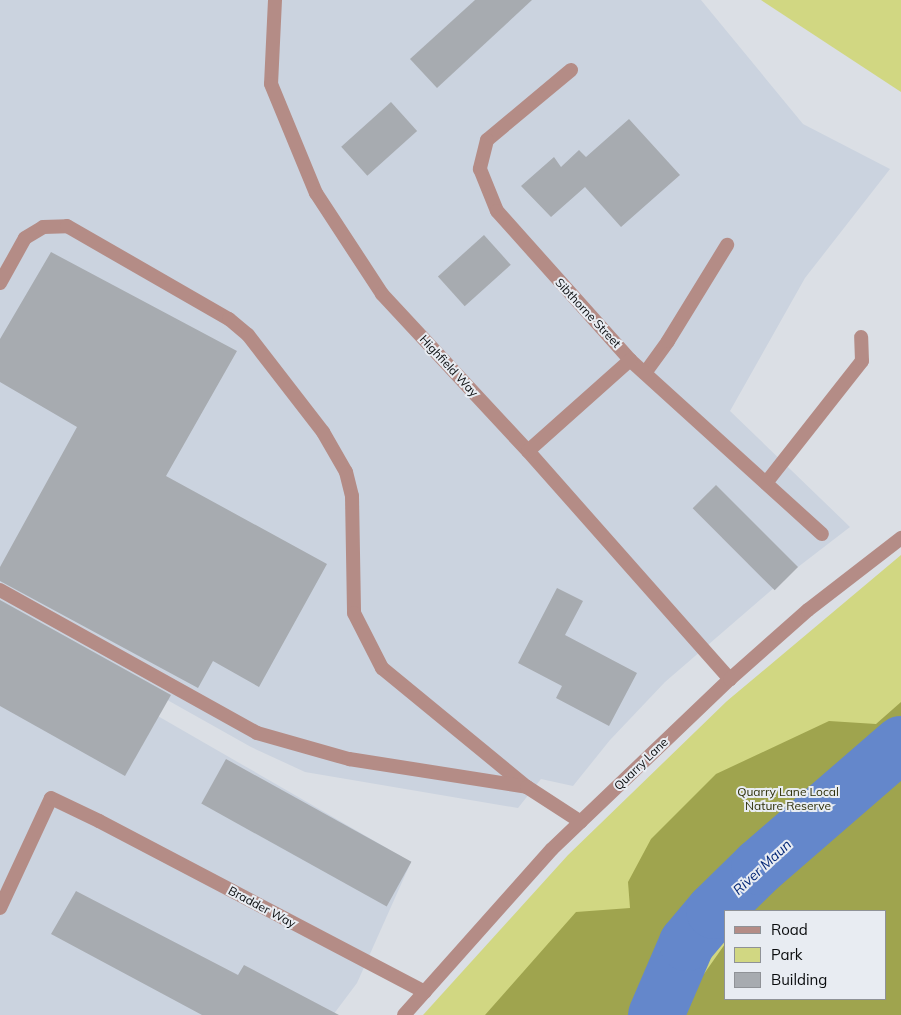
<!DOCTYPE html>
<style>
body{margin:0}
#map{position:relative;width:901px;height:1015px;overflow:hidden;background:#dbdfe5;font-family:Mulish,sans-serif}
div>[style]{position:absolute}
.built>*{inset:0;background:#cbd3df}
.green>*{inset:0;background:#d1d782}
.forest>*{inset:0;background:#9fa44e}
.river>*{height:56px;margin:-28px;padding:0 28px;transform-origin:28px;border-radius:28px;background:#6487cb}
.building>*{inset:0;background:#a7abb0;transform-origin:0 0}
.service>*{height:14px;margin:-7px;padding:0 7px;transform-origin:7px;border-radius:7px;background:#b48c86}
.minor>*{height:14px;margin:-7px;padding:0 7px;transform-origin:7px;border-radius:7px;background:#b48c86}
.tertiary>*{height:14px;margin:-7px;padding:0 7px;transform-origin:7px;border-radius:7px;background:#b48c86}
span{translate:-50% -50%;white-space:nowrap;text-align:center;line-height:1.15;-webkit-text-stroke:4px #e8ecf2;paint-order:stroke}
.street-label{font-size:12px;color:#0a0c0e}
.park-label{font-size:12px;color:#2e3009}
.water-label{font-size:14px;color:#052877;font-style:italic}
.legend{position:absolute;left:724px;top:910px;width:162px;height:90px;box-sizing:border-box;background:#e8ecf2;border:1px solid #8f9297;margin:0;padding:6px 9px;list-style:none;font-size:15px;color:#0a0c0e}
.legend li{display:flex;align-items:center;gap:10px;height:25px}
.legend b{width:25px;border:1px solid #8f9297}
</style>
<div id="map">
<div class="built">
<i style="clip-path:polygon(0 0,701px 0,803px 124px,890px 169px,805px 278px,730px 411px,850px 527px,798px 567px,665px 682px,610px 740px,573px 786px,541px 779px,518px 808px,305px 772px,251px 747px,0 606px)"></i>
<i style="clip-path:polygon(0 625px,411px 862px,357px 983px,333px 1015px,0 1015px)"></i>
</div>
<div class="green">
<i style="clip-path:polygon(761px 0,901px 0,901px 92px)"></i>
<i style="clip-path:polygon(evenodd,901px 555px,901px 1015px,423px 1015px,568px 855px,727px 701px,901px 555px,725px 911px,885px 911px,885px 999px,725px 999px,725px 911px)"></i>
</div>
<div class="forest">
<i style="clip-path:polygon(901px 702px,901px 1015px,675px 1015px,725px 944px,725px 999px,885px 999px,885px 911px,749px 911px,731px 877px,700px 893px,673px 937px,633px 1015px,485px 1015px,576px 912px,630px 908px,628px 882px,651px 839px,716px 774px,829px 721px,876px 724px)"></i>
</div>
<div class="river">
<i style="left:656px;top:1015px;width:78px;rotate:-66.7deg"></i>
<i style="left:687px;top:943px;width:42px;rotate:-49.8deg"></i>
<i style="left:714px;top:911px;width:63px;rotate:-44.4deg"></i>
<i style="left:759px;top:867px;width:188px;rotate:-40.9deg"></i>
</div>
<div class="building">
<i style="clip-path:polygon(475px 0,532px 0,437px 88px,410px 59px)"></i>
<i style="left:391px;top:102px;width:39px;height:67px;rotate:48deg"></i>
<i style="clip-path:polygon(629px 119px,680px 175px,621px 227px,585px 187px,551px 217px,521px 186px,554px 157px,561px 167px,579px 150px,586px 157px)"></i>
<i style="left:484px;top:235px;width:40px;height:62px;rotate:48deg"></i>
<i style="clip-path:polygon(51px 252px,237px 351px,166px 476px,327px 564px,259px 687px,213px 661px,198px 688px,0 581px,0 567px,77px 427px,0 382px,0 339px)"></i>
<i style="left:716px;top:485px;width:116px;height:33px;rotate:45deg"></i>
<i style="clip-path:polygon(557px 588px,583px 601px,565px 635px,637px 673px,609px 726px,556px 698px,562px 686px,518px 663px)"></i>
<i style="clip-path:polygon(0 600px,171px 695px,125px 776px,0 706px)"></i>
<i style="left:226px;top:759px;width:212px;height:51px;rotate:29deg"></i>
<i style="clip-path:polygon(76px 891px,238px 975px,244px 965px,339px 1015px,202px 1015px,51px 934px)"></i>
</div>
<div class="service">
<i style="left:0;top:283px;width:51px;rotate:-60.9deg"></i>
<i style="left:25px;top:238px;width:21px;rotate:-31deg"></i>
<i style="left:43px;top:227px;width:24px;rotate:-2deg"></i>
<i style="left:67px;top:226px;width:187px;rotate:29.9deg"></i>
<i style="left:229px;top:319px;width:25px;rotate:40deg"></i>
<i style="left:248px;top:335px;width:123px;rotate:52.3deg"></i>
<i style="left:323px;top:432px;width:46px;rotate:60.1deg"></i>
<i style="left:346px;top:472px;width:25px;rotate:76deg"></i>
<i style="left:352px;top:496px;width:117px;rotate:89deg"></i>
<i style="left:354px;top:613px;width:62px;rotate:63deg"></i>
<i style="left:382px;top:668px;width:188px;rotate:39.4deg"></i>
<i style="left:645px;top:373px;width:39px;rotate:-54deg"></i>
<i style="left:668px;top:341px;width:113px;rotate:-58.4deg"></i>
<i style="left:766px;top:483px;width:155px;rotate:-51.8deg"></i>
<i style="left:862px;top:361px;width:24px;rotate:-92deg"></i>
<i style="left:0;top:590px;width:294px;rotate:29.1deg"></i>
<i style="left:257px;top:733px;width:96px;rotate:15.8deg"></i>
<i style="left:349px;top:759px;width:180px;rotate:8.9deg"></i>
<i style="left:527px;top:787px;width:64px;rotate:32.9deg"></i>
<i style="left:0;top:908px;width:121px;rotate:-65.1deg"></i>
<i style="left:51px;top:798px;width:53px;rotate:25.6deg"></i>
</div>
<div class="minor">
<i style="left:275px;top:0;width:84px;rotate:92.7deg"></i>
<i style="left:271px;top:84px;width:118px;rotate:67.6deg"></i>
<i style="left:316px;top:193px;width:121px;rotate:56.8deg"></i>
<i style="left:382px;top:294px;width:214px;rotate:47.1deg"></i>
<i style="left:528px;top:451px;width:305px;rotate:48.5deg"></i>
<i style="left:571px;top:70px;width:109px;rotate:140.2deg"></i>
<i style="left:487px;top:140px;width:30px;rotate:104deg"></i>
<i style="left:480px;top:169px;width:45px;rotate:68deg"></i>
<i style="left:497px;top:211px;width:200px;rotate:48.2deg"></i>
<i style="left:630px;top:360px;width:259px;rotate:42.2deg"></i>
<i style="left:528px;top:451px;width:137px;rotate:-41.7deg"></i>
<i style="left:99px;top:821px;width:368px;rotate:27.7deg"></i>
</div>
<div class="tertiary">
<i style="left:404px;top:1015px;width:222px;rotate:-48.3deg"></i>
<i style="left:552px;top:849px;width:246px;rotate:-43.7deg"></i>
<i style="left:730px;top:679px;width:104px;rotate:-41.5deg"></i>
<i style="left:808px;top:610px;width:118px;rotate:-37.7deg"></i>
</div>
<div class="street-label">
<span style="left:588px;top:313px;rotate:47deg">Sibthorne Street</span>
<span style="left:449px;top:366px;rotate:47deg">Highfield Way</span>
<span style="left:641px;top:764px;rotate:-44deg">Quarry Lane</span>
<span style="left:262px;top:907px;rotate:28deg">Bradder Way</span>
</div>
<div class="park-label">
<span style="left:788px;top:799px">Quarry Lane Local<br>Nature Reserve</span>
</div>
<div class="water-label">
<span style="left:762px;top:867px;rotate:-43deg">River Maun</span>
</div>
<ul class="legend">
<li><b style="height:6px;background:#b48c86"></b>Road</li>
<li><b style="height:14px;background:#d1d782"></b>Park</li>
<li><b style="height:14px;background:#a7abb0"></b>Building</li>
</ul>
</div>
